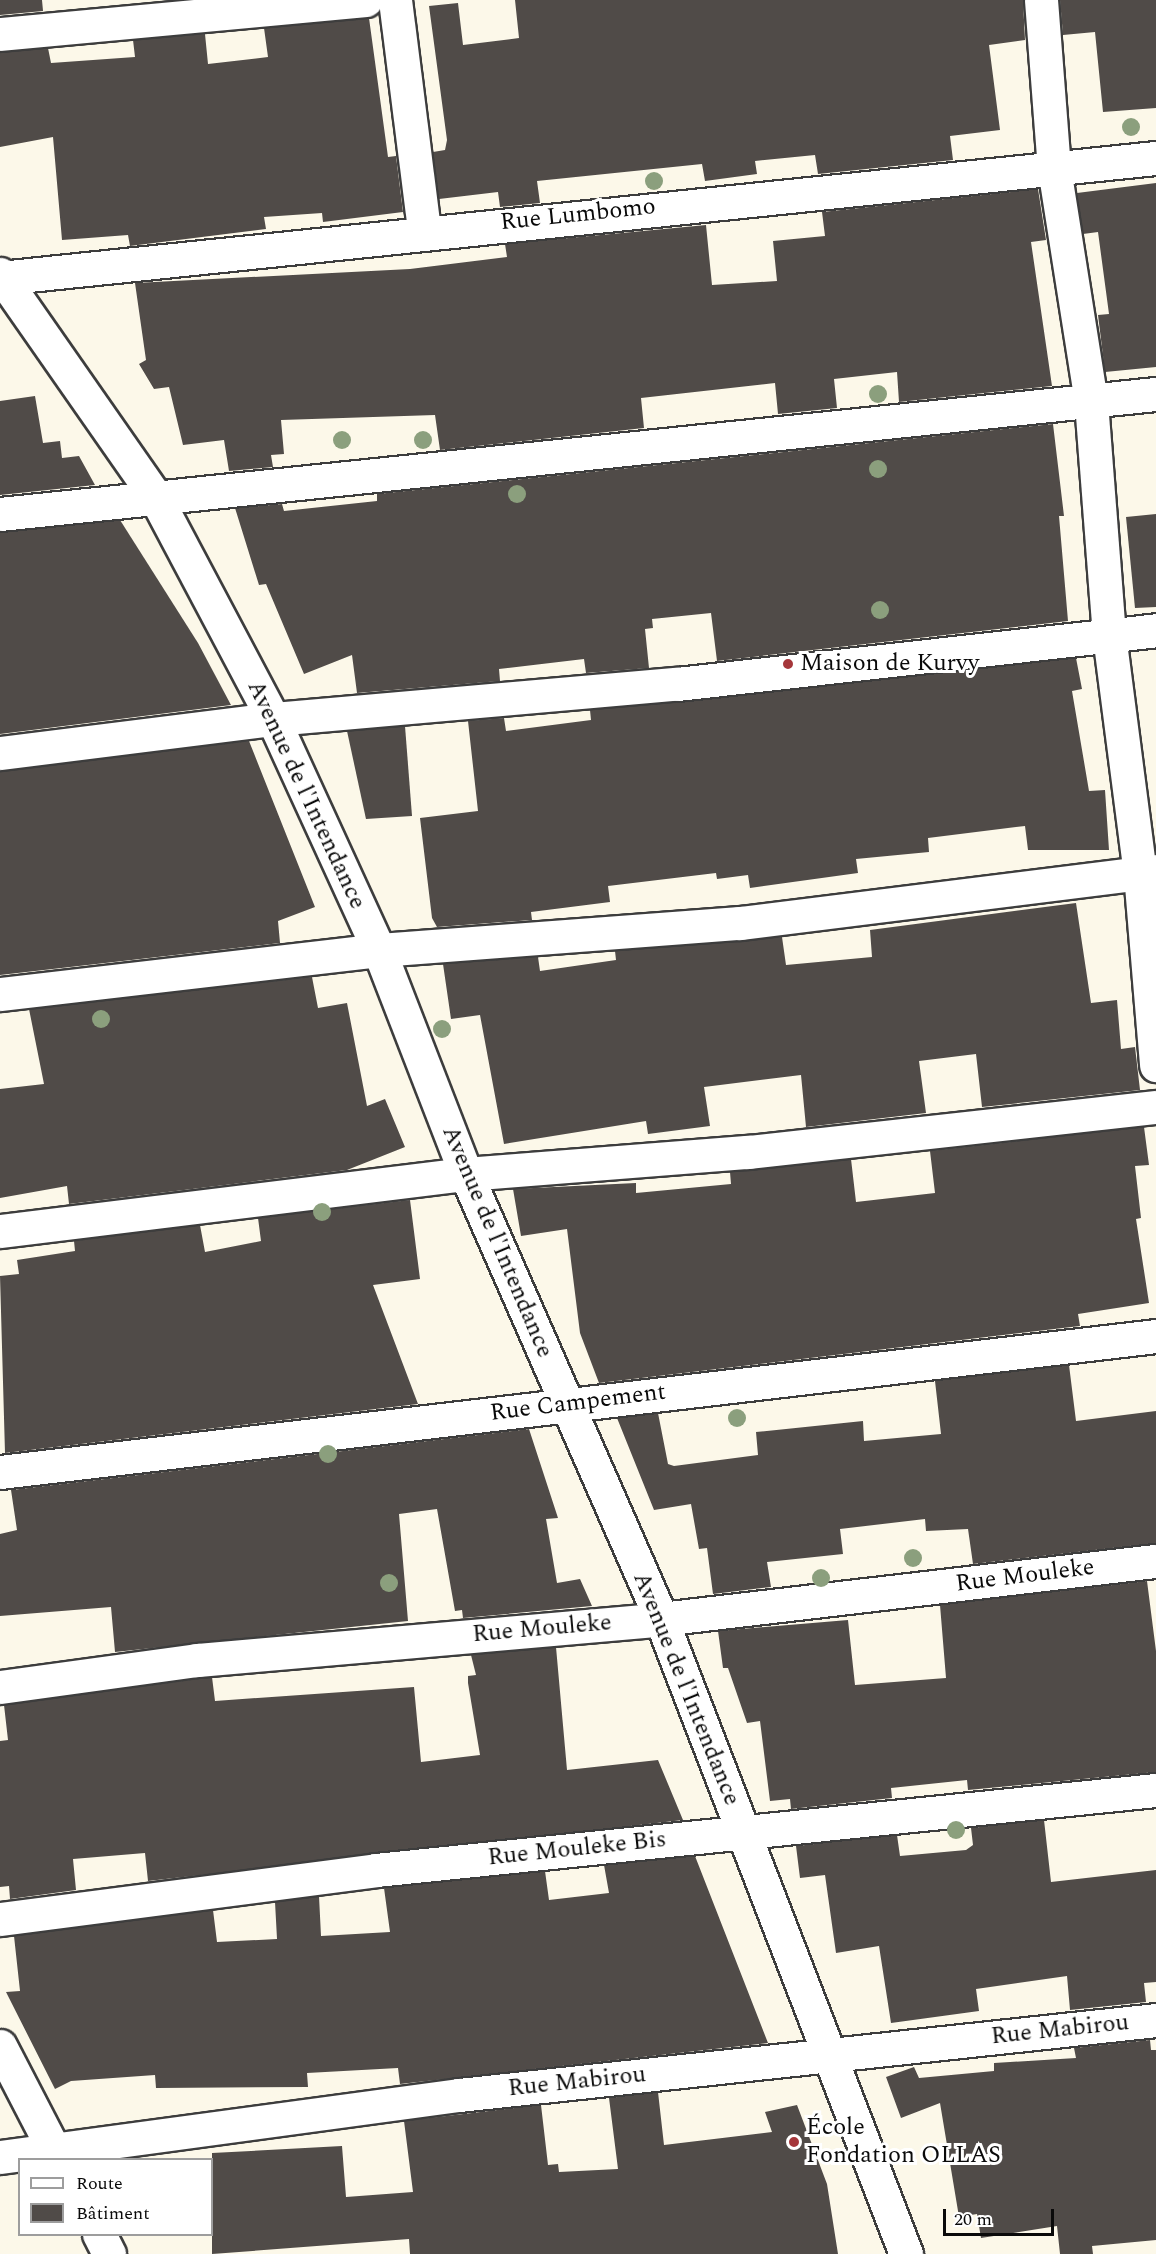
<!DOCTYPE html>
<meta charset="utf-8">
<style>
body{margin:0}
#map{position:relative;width:1156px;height:2254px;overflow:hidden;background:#fcf8e9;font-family:Spectral,serif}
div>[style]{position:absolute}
.building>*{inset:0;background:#504b48}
.roads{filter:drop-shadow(2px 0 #3d3d3d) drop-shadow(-2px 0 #3d3d3d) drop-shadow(0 2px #3d3d3d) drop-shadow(0 -2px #3d3d3d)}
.minor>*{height:33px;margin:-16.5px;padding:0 16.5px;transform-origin:16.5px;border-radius:16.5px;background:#fff}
.trees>*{width:18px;height:18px;margin:-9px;border-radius:50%;background:#8b9f7d}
.dots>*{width:16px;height:16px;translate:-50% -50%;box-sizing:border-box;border:3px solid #fff;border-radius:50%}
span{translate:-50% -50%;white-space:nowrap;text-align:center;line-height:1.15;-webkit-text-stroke:6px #fff;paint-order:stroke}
.street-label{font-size:24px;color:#0a0a0a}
.poi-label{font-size:24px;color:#0a0a0a}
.left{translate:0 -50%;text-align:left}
.legend{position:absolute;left:18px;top:2158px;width:195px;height:78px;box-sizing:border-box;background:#fff;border:2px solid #9d9d9d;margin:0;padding:8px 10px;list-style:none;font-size:18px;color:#0a0a0a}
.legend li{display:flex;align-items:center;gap:12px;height:30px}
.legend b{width:30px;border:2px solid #9d9d9d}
.scale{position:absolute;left:943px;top:2209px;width:111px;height:27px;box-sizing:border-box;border:3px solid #0a0a0a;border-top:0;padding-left:8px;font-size:18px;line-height:21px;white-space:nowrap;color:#0a0a0a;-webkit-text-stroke:4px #fff;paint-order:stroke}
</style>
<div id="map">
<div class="building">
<i style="clip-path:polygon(0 0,42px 0,43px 11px,0 15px)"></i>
<i style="clip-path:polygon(515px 0,1023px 0,1025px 40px,989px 45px,1000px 130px,950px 136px,953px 160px,818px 174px,815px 155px,755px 161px,757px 174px,705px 181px,702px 164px,537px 181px,540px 203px,500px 207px,498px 192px,439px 199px,433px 152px,445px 150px,447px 140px,429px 6px,458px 3px,463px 45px,519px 38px)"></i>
<i style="clip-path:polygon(1060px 0,1156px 0,1156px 108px,1103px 112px,1095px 32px,1063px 35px)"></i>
<i style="clip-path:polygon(369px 18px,388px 157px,396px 156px,403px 212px,323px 222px,322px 213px,264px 217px,266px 229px,130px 246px,128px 235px,62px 240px,53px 137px,0 147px,0 52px,48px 48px,51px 63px,135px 57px,133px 40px,205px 34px,208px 64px,268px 57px,264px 28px)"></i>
<i style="clip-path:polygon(1156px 183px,1156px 367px,1105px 372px,1098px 315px,1109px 314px,1098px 232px,1083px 234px,1077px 193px)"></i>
<i style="clip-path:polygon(1038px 189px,1046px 240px,1031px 242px,1052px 386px,899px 402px,897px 372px,834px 379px,837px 408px,778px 414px,775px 383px,641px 398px,644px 428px,440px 450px,435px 415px,281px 420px,284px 454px,271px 455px,273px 467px,229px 471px,224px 440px,183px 445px,169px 387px,154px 389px,139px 364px,146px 360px,135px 283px,410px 269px,507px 257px,505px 244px,706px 225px,712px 285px,777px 281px,773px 241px,825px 236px,822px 212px)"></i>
<i style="clip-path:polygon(35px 396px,43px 443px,60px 441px,62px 458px,79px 456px,95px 485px,0 495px,0 401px)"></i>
<i style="clip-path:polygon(1053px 424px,1064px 516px,1059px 516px,1068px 621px,717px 661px,711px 613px,652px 619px,653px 628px,645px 629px,649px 668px,586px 673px,584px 659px,499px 669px,500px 681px,357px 693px,352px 655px,304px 674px,266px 584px,259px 585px,235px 508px,282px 504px,284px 511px,377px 501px,377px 494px)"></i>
<i style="clip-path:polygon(1156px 514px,1156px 607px,1135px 608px,1126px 517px)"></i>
<i style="clip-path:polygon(120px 520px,198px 643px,231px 705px,0 734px,0 532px)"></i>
<i style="clip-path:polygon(1076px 658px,1082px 689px,1072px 691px,1089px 791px,1105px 790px,1109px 850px,1028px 850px,1025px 826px,928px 838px,929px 852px,856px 859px,858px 873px,750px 888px,748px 875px,717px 879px,716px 873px,608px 886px,610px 902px,531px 912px,532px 920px,437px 927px,432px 918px,420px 818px,478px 811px,468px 721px,504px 718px,506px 731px,591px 720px,590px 710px)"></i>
<i style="clip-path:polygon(405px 726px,412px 816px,366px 819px,347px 731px)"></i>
<i style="clip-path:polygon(249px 741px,315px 907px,278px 921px,280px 943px,0 975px,0 771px)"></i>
<i style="clip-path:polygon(1076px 903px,1091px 1003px,1117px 1000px,1121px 1049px,1135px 1047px,1140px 1090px,982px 1107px,976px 1054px,919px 1061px,926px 1113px,806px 1127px,801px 1075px,704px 1087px,710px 1126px,648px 1134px,646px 1121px,504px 1144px,480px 1015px,451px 1019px,443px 964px,538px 957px,540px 971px,616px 960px,615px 951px,782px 937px,786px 965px,872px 957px,870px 930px)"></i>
<i style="clip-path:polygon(312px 977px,318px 1008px,347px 1003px,367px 1106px,385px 1099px,405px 1147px,347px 1170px,69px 1204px,67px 1186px,0 1198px,0 1089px,44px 1084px,29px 1009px)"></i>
<i style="clip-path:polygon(1144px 1127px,1149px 1165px,1135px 1166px,1141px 1218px,1136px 1219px,1149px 1303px,1078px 1314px,1080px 1326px,599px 1383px,580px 1333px,567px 1229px,521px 1236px,513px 1189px,636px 1183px,636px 1193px,731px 1184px,730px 1172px,851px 1159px,856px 1202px,935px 1193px,930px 1151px)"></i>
<i style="clip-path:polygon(410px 1200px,420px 1279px,373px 1285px,418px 1404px,5px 1453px,0 1276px,19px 1274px,17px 1260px,75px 1251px,74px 1241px,200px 1225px,205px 1252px,261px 1241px,258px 1218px)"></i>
<i style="clip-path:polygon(1069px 1365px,1076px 1421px,1156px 1411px,1156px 1543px,973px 1564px,968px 1529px,926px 1531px,925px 1519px,840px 1529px,843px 1554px,767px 1562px,771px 1587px,713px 1594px,707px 1548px,699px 1549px,691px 1504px,654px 1510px,617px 1418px,658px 1413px,668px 1464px,674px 1466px,758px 1455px,756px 1432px,863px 1421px,864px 1441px,941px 1434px,935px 1381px)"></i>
<i style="clip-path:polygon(529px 1429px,558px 1518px,546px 1519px,557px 1583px,580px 1579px,592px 1606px,463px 1618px,462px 1610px,455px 1611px,437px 1509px,399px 1514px,408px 1621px,115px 1652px,111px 1607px,0 1616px,0 1534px,17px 1530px,11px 1490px)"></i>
<i style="clip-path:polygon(1147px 1581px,1156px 1651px,1156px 1772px,968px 1790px,967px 1780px,891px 1788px,892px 1798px,791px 1809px,790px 1799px,770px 1801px,760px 1721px,747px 1723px,728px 1668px,723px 1668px,718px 1631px,848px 1620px,855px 1685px,946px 1678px,940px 1605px)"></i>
<i style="clip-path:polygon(556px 1647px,567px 1770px,658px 1760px,683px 1820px,148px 1881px,145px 1853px,73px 1859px,76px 1890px,10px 1899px,9px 1886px,0 1887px,0 1741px,8px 1740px,4px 1705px,212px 1677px,215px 1701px,414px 1687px,421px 1762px,480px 1755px,468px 1683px,468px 1676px,476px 1675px,471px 1655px)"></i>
<i style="clip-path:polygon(1044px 1820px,1051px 1882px,1156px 1870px,1156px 1982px,1144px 1983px,1146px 2002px,1070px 2010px,1067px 1976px,976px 1989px,979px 2011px,891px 2023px,879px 1946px,836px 1953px,825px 1875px,800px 1878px,796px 1846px,897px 1835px,900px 1856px,966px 1850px,973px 1845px,971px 1828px)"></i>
<i style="clip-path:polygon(695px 1856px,768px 2043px,400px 2084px,398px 2068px,307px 2073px,308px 2087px,156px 2088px,155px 2075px,71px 2081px,55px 2089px,6px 1992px,20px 1991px,14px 1936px,213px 1910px,217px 1942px,277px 1939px,275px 1902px,319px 1896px,321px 1936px,390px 1932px,384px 1888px,545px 1871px,549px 1900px,609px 1893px,604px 1865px)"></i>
<i style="clip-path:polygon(1150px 2040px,1151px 2050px,1156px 2050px,1156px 2240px,1092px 2246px,1093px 2254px,1060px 2254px,1057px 2226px,981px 2238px,977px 2214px,959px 2217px,940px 2103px,901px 2118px,886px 2077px,914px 2067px,919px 2078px,994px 2071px,994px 2063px,1076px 2058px,1074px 2048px)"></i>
<i style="clip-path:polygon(658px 2092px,664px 2145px,772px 2132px,765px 2112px,797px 2105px,827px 2184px,838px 2254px,410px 2254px,409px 2239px,212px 2254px,212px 2153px,342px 2146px,346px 2197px,413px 2192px,404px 2121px,541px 2105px,548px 2165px,558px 2164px,559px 2172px,618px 2169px,609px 2098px)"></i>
</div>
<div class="roads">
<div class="minor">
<i style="left:395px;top:0;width:232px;rotate:82.8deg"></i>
<i style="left:1041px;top:0;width:169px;rotate:85.6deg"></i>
<i style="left:1054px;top:168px;width:237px;rotate:81deg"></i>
<i style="left:1091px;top:402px;width:234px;rotate:85.6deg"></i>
<i style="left:1109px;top:635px;width:240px;rotate:82.6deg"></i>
<i style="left:1140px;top:873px;width:193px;rotate:85.2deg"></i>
<i style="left:0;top:34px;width:367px;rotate:-5.3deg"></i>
<i style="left:0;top:274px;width:273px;rotate:55.1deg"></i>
<i style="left:156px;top:498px;width:250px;rotate:62.1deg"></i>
<i style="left:273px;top:719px;width:254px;rotate:65.4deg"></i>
<i style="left:379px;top:950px;width:240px;rotate:68.8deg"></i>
<i style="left:466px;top:1174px;width:486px;rotate:66.3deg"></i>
<i style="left:661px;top:1619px;width:681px;rotate:68.9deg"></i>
<i style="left:0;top:278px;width:1162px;rotate:-5.93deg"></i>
<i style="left:0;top:514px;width:1162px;rotate:-5.93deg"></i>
<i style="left:0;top:753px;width:275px;rotate:-7.1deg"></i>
<i style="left:273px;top:719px;width:406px;rotate:-5deg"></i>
<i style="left:677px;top:684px;width:482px;rotate:-6.4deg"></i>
<i style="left:0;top:994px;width:382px;rotate:-6.6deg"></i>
<i style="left:379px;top:950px;width:362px;rotate:-4.3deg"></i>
<i style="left:740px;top:923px;width:419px;rotate:-7.1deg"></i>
<i style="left:0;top:1231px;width:469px;rotate:-7deg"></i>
<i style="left:466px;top:1174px;width:283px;rotate:-4.5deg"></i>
<i style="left:748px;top:1152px;width:410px;rotate:-6.3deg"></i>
<i style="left:0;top:1472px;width:1164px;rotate:-6.71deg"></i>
<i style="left:0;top:1687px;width:199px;rotate:-7.8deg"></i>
<i style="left:197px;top:1660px;width:466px;rotate:-5deg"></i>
<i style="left:661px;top:1619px;width:498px;rotate:-6.7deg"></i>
<i style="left:0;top:1919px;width:379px;rotate:-7.4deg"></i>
<i style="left:376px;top:1870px;width:784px;rotate:-5.86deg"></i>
<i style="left:0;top:2046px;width:128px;rotate:62.6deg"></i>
<i style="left:0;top:2157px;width:463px;rotate:-7.7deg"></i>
<i style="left:459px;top:2095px;width:701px;rotate:-6.14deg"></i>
<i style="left:99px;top:2234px;width:22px;rotate:63deg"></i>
</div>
</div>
<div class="trees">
<i style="left:1131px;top:127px"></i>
<i style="left:654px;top:181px"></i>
<i style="left:878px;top:394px"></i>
<i style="left:342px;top:440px"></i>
<i style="left:423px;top:440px"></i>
<i style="left:878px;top:469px"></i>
<i style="left:517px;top:494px"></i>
<i style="left:880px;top:610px"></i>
<i style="left:101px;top:1019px"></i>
<i style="left:442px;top:1029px"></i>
<i style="left:322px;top:1212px"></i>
<i style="left:737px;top:1418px"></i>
<i style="left:328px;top:1454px"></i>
<i style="left:913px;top:1558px"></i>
<i style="left:821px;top:1578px"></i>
<i style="left:389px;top:1583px"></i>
<i style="left:956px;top:1830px"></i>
</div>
<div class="dots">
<i style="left:788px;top:664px;background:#a5363a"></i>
<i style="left:794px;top:2142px;background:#a5363a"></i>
</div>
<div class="street-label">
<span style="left:578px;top:215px;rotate:-6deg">Rue Lumbomo</span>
<span style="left:306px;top:795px;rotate:65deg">Avenue de l'Intendance</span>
<span style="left:497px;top:1242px;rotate:67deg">Avenue de l'Intendance</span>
<span style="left:578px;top:1403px;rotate:-7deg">Rue Campement</span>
<span style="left:1025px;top:1576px;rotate:-7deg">Rue Mouleke</span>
<span style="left:542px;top:1629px;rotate:-5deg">Rue Mouleke</span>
<span style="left:686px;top:1689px;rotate:68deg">Avenue de l'Intendance</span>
<span style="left:577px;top:1849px;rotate:-6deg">Rue Mouleke Bis</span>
<span style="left:1060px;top:2030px;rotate:-6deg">Rue Mabirou</span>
<span style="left:577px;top:2082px;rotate:-6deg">Rue Mabirou</span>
</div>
<div class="poi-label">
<span class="left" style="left:800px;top:664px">Maison de Kurvy</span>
<span class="left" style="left:806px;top:2142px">École<br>Fondation OLLAS</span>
</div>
<ul class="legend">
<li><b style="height:8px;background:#fff"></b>Route</li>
<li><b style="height:16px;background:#504b48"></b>Bâtiment</li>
</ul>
<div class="scale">20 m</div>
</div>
